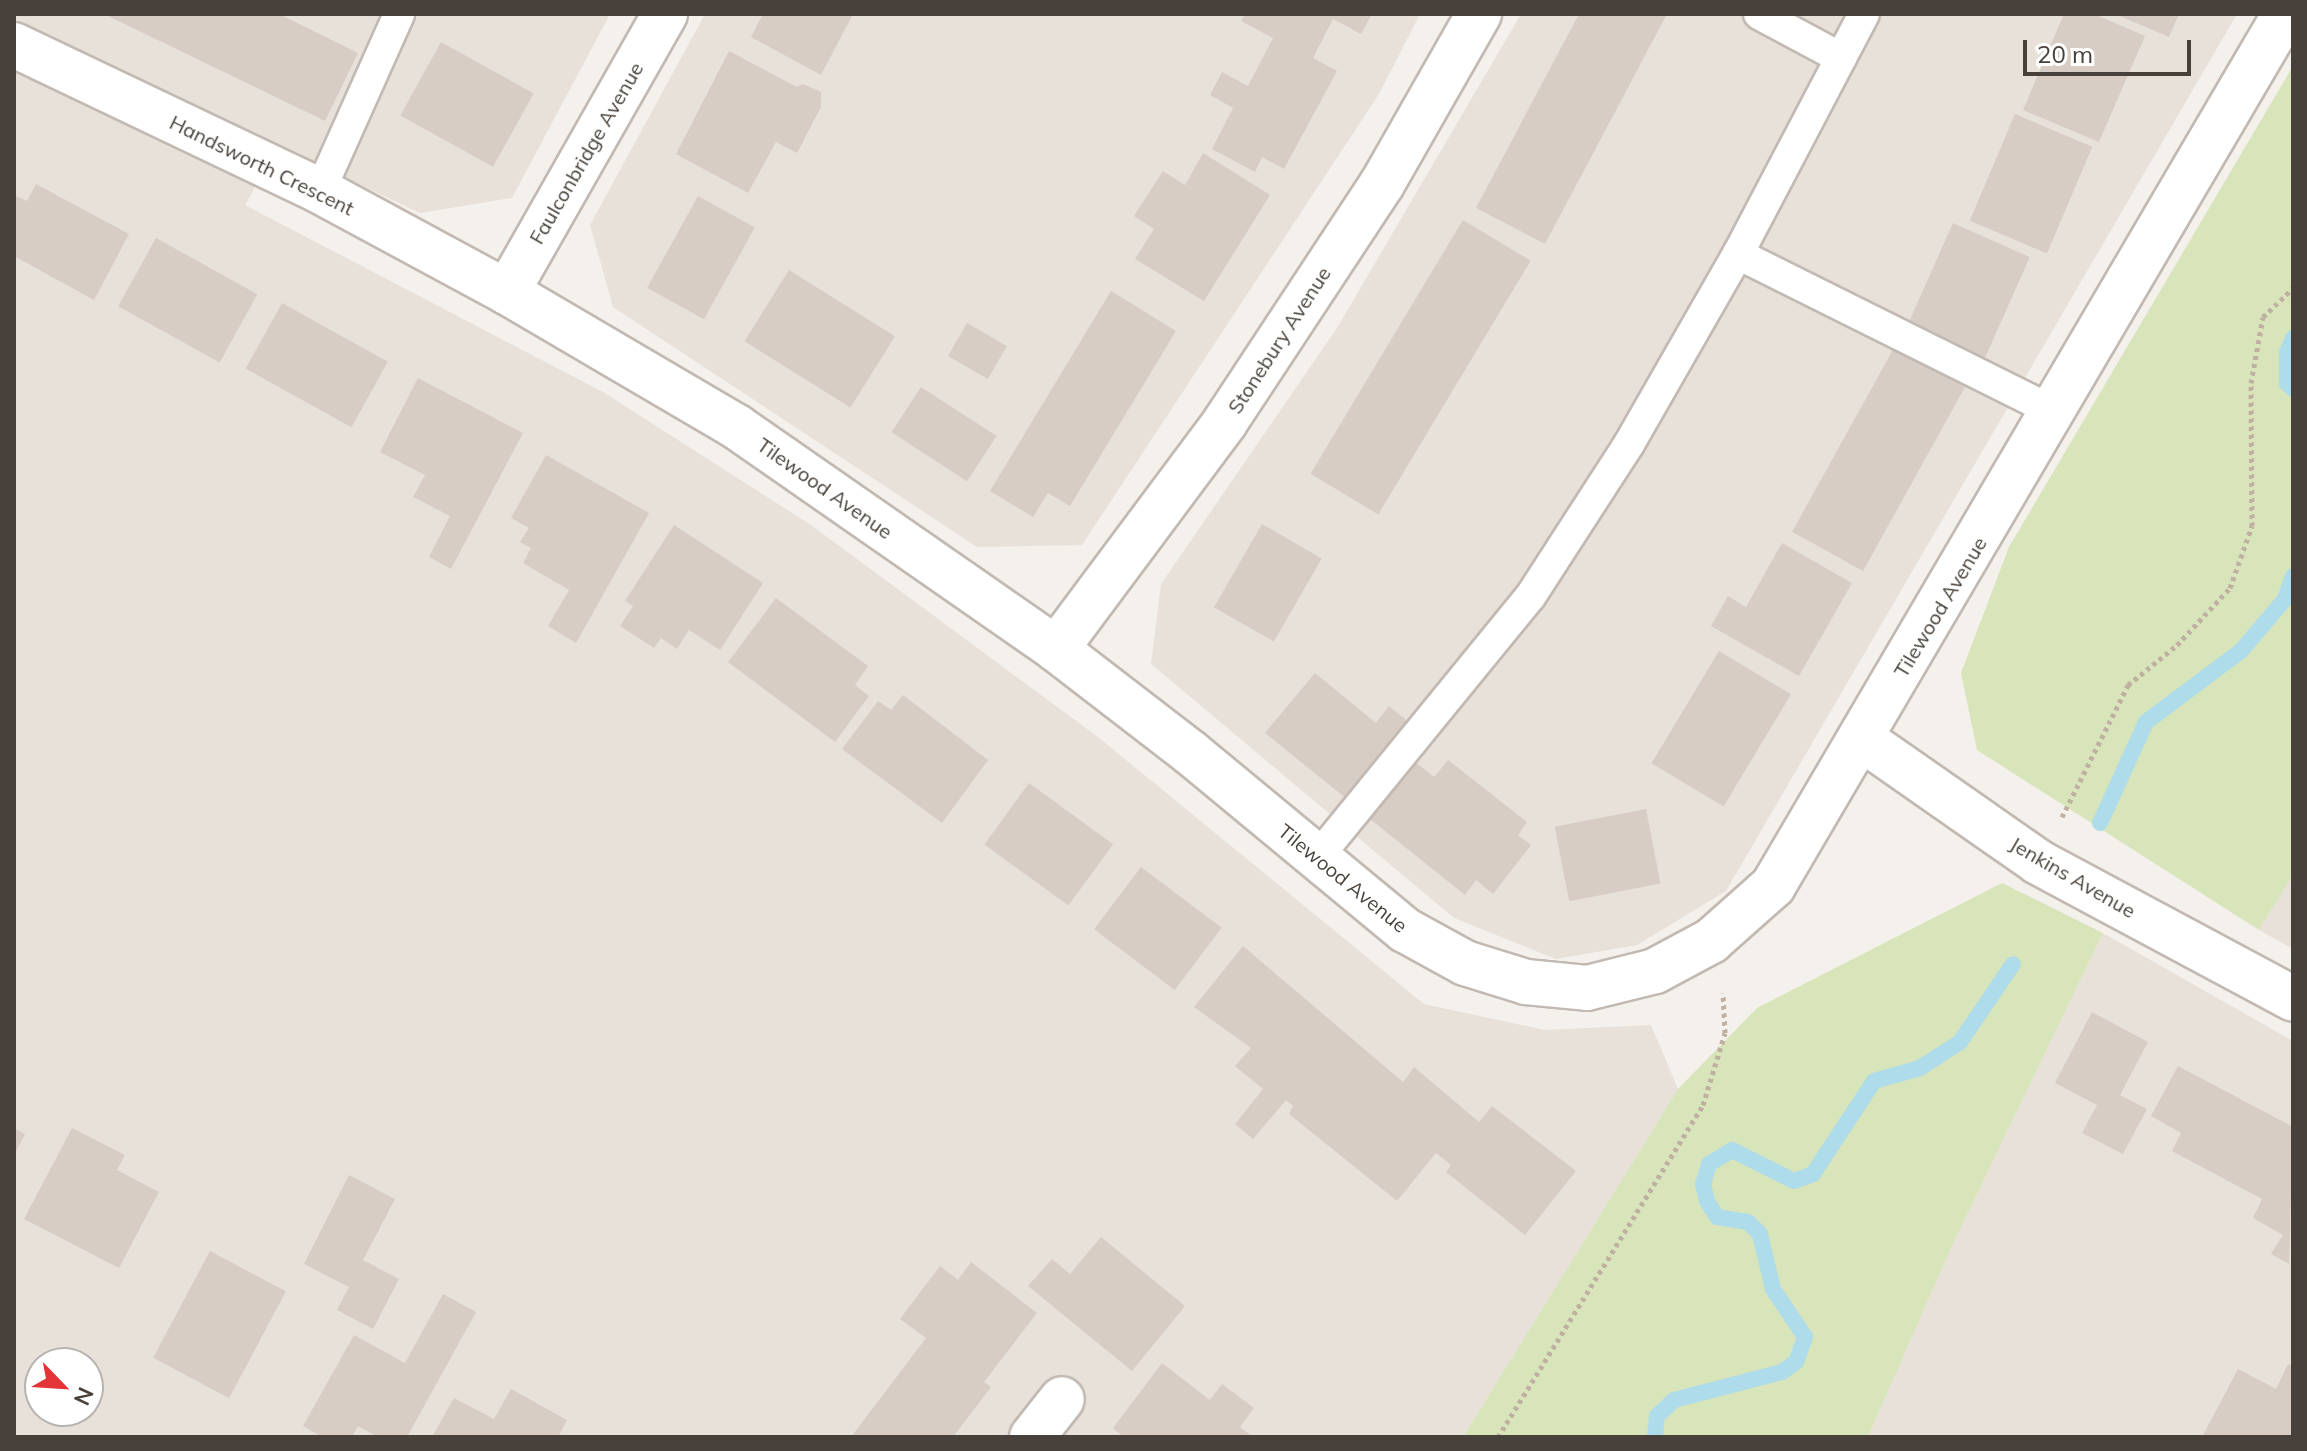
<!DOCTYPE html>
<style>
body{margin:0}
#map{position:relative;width:2307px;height:1451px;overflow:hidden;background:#f4f0ec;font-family:Mulish,sans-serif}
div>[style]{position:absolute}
.residential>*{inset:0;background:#e7e1da}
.green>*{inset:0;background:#d8e4b9}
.stream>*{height:16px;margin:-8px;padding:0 8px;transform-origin:8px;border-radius:8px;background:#afdcea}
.building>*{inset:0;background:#d8cdc5;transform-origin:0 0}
.path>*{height:5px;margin-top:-2.5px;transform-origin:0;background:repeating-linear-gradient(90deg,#bfb0a2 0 4px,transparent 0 8px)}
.roads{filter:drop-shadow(2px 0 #c2b9b2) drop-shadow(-2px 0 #c2b9b2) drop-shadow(0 2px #c2b9b2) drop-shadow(0 -2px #c2b9b2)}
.service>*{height:30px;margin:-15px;padding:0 15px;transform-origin:15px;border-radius:15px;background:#fff}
.minor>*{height:44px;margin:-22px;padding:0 22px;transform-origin:22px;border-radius:22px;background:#fff}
span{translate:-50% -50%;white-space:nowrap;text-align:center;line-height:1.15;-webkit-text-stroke:6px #fff;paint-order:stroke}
.street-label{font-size:20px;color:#48403a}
.frame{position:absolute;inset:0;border:16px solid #48403a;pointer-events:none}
.north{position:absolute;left:24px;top:1347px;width:80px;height:80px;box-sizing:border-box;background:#fff;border:2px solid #b6b3b0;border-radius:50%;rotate:115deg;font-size:22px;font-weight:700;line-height:32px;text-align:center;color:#48403a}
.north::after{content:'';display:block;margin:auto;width:28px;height:36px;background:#e33437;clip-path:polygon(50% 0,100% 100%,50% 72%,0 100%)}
.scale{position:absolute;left:2023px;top:40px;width:168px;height:36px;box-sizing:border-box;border:4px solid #48403a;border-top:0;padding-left:10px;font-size:24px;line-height:28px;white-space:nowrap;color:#48403a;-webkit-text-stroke:6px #fff;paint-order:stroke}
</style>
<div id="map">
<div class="residential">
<i style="clip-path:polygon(evenodd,14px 14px,610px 14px,512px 198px,420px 213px,278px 146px,245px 205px,603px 392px,811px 525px,1098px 737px,1424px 1004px,1545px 1030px,1651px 1025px,1678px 1089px,1463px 1437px,14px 1437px,14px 14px,40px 1363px,88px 1363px,88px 1411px,40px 1411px,40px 1363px)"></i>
<i style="clip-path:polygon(705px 14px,1420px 14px,1379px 94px,1082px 545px,977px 547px,613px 307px,590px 225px)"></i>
<i style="clip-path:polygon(1521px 14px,2237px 14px,1726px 891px,1637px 945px,1556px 959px,1454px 918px,1151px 664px,1161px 584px,1337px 328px)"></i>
<i style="clip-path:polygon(2293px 875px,2293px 949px,2259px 930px)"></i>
<i style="clip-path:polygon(2103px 933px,2293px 1041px,2293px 1437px,1868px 1437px,1952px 1246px)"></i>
</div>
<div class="green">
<i style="clip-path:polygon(2293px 66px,2293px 875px,2259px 930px,1977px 750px,1961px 673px,2009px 547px)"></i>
<i style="clip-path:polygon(2002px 883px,2103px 933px,1952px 1246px,1868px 1437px,1463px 1437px,1678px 1089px,1757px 1008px)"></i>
</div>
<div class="stream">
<i style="left:2293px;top:338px;width:16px;rotate:112deg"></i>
<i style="left:2287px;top:353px;width:30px;rotate:90deg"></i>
<i style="left:2287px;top:383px;width:8px;rotate:45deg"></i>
<i style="left:2100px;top:823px;width:111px;rotate:-65.5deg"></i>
<i style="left:2146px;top:722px;width:119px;rotate:-36.8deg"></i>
<i style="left:2241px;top:651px;width:68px;rotate:-49.8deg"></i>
<i style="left:2285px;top:599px;width:24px;rotate:-71deg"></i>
<i style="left:1655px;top:1437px;width:21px;rotate:-85deg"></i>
<i style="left:1657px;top:1416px;width:23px;rotate:-43deg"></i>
<i style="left:1674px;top:1400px;width:112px;rotate:-14.5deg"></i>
<i style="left:1782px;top:1372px;width:17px;rotate:-36deg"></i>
<i style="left:1796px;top:1362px;width:27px;rotate:-70deg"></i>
<i style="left:1805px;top:1337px;width:58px;rotate:-123.7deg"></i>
<i style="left:1773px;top:1289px;width:57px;rotate:-103.3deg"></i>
<i style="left:1760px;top:1234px;width:17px;rotate:-135deg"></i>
<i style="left:1748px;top:1222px;width:31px;rotate:-171deg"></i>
<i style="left:1717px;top:1217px;width:19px;rotate:-122deg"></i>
<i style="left:1707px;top:1201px;width:17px;rotate:-103deg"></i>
<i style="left:1703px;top:1184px;width:21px;rotate:-73deg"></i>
<i style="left:1709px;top:1164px;width:27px;rotate:-31deg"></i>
<i style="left:1732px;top:1150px;width:69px;rotate:26.6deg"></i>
<i style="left:1794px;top:1181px;width:20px;rotate:-20deg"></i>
<i style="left:1813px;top:1174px;width:111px;rotate:-56.7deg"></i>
<i style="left:1874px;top:1081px;width:48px;rotate:-15.8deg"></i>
<i style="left:1920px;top:1068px;width:48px;rotate:-33deg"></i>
<i style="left:1960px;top:1042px;width:94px;rotate:-55.8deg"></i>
</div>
<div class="building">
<i style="clip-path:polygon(104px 14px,279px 14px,358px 53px,325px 121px)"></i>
<i style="clip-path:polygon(763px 14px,853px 14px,821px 75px,751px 37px)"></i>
<i style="clip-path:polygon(1245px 14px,1372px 14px,1361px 34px,1333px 19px,1313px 58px,1337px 71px,1284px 169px,1262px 157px,1255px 172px,1212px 149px,1233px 108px,1210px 95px,1222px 72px,1248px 86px,1273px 38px,1241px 21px)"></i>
<i style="clip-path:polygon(1579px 14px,1667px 14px,1545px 244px,1476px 208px)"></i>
<i style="clip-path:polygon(2064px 14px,2094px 14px,2145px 36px,2099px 142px,2023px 110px)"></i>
<i style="clip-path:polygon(2115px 14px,2179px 14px,2169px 37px)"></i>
<i style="left:441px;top:42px;width:106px;height:84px;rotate:29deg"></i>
<i style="clip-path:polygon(729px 51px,797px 87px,803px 84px,821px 92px,821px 107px,797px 153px,776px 142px,748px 193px,676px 154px)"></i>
<i style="left:2015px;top:114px;width:84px;height:116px;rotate:23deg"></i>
<i style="clip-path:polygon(1203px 153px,1270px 195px,1204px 301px,1135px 259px,1154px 229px,1134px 216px,1163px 171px,1185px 185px)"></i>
<i style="clip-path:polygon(36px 184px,129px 234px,94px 300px,14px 256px,14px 195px,27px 201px)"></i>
<i style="left:698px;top:196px;width:65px;height:105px;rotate:29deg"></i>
<i style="left:1463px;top:220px;width:79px;height:296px;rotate:31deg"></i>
<i style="left:1953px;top:223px;width:84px;height:116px;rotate:24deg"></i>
<i style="left:156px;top:238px;width:116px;height:78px;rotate:29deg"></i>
<i style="left:789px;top:270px;width:125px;height:84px;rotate:32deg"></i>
<i style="clip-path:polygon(1111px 291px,1176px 331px,1070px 506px,1048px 493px,1033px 517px,990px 491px)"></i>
<i style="left:282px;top:303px;width:121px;height:75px;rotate:29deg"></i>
<i style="left:967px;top:323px;width:46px;height:38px;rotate:30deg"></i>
<i style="left:1894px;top:348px;width:81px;height:210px;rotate:29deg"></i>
<i style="clip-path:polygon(418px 378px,523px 433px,451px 569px,429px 557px,450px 516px,413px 497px,425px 475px,380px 452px)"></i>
<i style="left:921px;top:387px;width:90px;height:54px;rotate:33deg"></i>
<i style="clip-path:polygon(546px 455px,649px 513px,576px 643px,548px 626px,569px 590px,523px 563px,531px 548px,520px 542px,529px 528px,511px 518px)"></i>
<i style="left:1262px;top:524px;width:69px;height:96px;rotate:30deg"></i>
<i style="clip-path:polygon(674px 525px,763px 583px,720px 650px,689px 630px,677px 649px,661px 638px,654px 648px,620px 626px,633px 606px,625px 601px)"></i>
<i style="clip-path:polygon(1782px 543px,1852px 583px,1799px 676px,1711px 626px,1728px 596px,1746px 607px)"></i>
<i style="clip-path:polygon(776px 598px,868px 666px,855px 685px,869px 696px,835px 742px,728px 662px)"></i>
<i style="left:1719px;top:651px;width:84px;height:131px;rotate:31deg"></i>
<i style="clip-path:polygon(1315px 673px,1376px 723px,1389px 706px,1411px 724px,1348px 800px,1265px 733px)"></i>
<i style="clip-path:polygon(903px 695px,988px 760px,942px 823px,842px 749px,878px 701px,891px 710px)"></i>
<i style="clip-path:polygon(1448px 760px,1527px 822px,1518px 835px,1531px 845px,1493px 894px,1476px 880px,1465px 895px,1370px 819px,1415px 762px,1434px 777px)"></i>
<i style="left:1029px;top:783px;width:104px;height:76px;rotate:36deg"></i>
<i style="left:1646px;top:809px;width:76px;height:93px;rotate:79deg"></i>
<i style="left:1141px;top:867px;width:101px;height:78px;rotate:37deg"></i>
<i style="clip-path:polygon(1243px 946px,1403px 1082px,1414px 1067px,1479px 1122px,1492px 1106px,1576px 1171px,1525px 1235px,1446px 1172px,1451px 1165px,1436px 1153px,1397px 1201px,1289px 1114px,1293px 1106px,1286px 1100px,1253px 1139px,1235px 1124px,1263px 1089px,1235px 1066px,1251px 1048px,1194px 1007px)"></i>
<i style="clip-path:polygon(2092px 1012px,2148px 1042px,2120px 1095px,2147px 1109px,2123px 1154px,2082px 1133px,2097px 1105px,2055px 1083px)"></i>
<i style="clip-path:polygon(2178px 1066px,2293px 1127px,2289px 1264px,2271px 1254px,2283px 1235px,2253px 1218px,2262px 1199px,2172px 1151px,2181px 1133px,2151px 1116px)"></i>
<i style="clip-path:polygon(14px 1128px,25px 1134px,14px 1155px)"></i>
<i style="clip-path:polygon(72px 1128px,125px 1155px,117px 1170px,159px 1192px,119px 1268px,24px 1219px)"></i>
<i style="clip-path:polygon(349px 1175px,395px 1199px,363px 1260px,399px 1279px,373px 1329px,337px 1310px,349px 1287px,304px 1264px)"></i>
<i style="clip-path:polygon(1101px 1237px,1185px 1306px,1132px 1371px,1028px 1286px,1052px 1259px,1070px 1274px)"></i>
<i style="left:210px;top:1251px;width:86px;height:121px;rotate:28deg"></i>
<i style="clip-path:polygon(971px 1262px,1037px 1313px,984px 1382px,991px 1387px,953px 1437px,851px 1437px,926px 1338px,900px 1319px,940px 1266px,958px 1280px)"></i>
<i style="clip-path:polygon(443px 1294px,476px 1312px,407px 1437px,378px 1437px,358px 1426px,352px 1437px,322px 1437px,303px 1426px,354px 1335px,405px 1363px)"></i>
<i style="clip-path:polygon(1162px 1363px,1210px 1400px,1222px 1384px,1254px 1408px,1240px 1427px,1253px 1437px,1124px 1437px,1113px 1428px)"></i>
<i style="clip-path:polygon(2288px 1364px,2293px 1366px,2293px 1437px,2202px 1437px,2238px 1369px,2276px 1389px)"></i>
<i style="clip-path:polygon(511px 1389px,567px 1420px,558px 1437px,432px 1437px,454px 1398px,494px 1419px)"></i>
</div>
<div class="path">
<i style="left:2062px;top:817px;width:148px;rotate:-63.4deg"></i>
<i style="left:2128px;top:685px;width:63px;rotate:-39.2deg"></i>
<i style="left:2177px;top:645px;width:78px;rotate:-47.1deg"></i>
<i style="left:2230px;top:588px;width:66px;rotate:-70.5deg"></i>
<i style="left:2252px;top:526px;width:143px;rotate:-90.4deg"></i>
<i style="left:2251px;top:383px;width:67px;rotate:-79.7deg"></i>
<i style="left:2263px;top:317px;width:42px;rotate:-44deg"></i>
<i style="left:1498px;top:1437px;width:390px;rotate:-58.3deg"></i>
<i style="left:1703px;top:1105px;width:75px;rotate:-73deg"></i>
<i style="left:1725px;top:1033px;width:40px;rotate:-92.9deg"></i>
</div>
<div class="roads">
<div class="service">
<i style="left:1759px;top:14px;width:93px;rotate:28.2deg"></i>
<i style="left:320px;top:191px;width:194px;rotate:-65.9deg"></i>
<i style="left:1738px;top:254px;width:354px;rotate:26.5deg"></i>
<i style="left:1316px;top:859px;width:338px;rotate:-50.8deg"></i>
<i style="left:1530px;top:597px;width:182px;rotate:-57.1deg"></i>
<i style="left:1629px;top:444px;width:219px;rotate:-60.2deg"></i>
<i style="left:1738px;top:254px;width:271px;rotate:-62.3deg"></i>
</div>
<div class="minor">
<i style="left:14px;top:45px;width:339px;rotate:25.5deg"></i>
<i style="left:320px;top:191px;width:213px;rotate:28.4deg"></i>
<i style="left:507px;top:292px;width:267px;rotate:30.4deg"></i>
<i style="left:737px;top:427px;width:389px;rotate:34.8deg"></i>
<i style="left:1056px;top:649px;width:170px;rotate:37.6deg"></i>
<i style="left:1191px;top:753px;width:278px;rotate:39.6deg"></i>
<i style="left:1405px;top:930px;width:68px;rotate:28.8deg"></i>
<i style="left:1465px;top:963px;width:64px;rotate:17.3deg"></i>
<i style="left:1526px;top:982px;width:61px;rotate:5.6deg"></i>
<i style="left:1587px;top:988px;width:70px;rotate:-14deg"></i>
<i style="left:1655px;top:971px;width:64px;rotate:-28.2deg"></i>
<i style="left:1711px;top:941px;width:83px;rotate:-41.6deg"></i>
<i style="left:1773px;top:886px;width:1011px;rotate:-59.58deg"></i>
<i style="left:507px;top:292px;width:320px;rotate:-60.4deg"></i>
<i style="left:1056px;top:649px;width:283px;rotate:-53.3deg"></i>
<i style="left:1225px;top:422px;width:285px;rotate:-56.6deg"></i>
<i style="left:1382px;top:184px;width:196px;rotate:-60.3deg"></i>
<i style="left:1862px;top:739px;width:215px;rotate:34.9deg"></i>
<i style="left:2038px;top:862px;width:289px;rotate:28.2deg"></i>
<i style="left:1032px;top:1437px;width:48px;rotate:-51.7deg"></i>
</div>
</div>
<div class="street-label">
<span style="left:586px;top:153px;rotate:-60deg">Faulconbridge Avenue</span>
<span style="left:262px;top:165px;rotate:26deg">Handsworth Crescent</span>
<span style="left:1279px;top:340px;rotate:-57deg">Stonebury Avenue</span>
<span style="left:825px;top:488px;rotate:35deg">Tilewood Avenue</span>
<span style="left:1940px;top:607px;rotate:-59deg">Tilewood Avenue</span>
<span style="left:2073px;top:877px;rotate:30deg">Jenkins Avenue</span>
<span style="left:1343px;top:878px;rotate:39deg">Tilewood Avenue</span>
</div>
<div class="frame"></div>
<div class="north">N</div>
<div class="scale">20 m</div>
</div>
